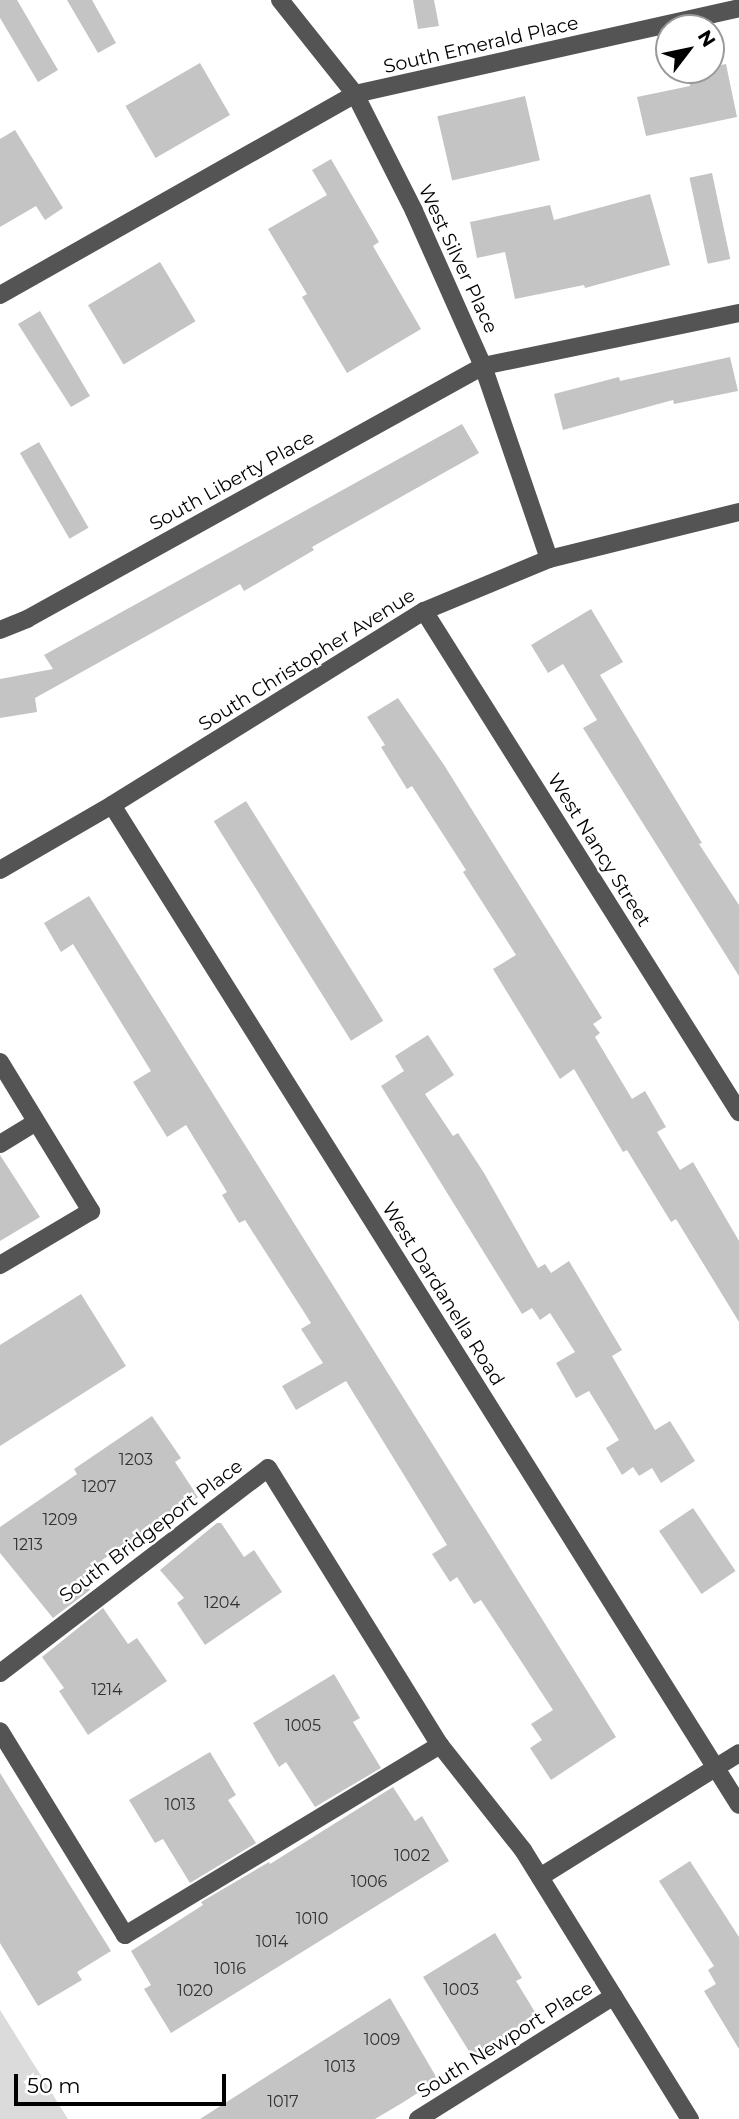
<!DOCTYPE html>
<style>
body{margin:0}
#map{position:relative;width:739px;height:2119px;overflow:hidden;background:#fff;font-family:Montserrat,sans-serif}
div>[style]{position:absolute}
.green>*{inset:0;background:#dbdbdb}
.building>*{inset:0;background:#c4c4c4;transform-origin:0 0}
.minor>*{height:18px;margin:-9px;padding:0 9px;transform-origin:9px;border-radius:9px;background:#545454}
span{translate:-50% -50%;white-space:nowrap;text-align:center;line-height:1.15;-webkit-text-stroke:5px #fff;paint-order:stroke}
.number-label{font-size:16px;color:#313131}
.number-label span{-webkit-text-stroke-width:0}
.street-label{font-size:19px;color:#000}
.north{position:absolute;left:655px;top:14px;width:70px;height:70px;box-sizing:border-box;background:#fff;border:2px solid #999;border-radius:50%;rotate:58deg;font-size:19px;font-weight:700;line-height:28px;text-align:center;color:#000}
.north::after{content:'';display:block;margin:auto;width:24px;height:32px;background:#000;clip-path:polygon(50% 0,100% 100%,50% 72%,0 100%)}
.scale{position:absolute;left:14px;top:2074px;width:212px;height:32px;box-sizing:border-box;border:4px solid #000;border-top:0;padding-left:9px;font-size:21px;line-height:24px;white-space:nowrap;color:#000;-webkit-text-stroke:5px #fff;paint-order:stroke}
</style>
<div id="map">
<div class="green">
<i style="clip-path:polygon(0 2010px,68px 2119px,0 2119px)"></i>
</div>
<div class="building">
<i style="clip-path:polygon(0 0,17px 0,58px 70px,38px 82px,0 18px)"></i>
<i style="clip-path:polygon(67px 0,92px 0,116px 43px,98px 53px)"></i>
<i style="clip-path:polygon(413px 0,434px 0,439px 26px,418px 29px)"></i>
<i style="left:200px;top:63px;width:60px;height:86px;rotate:60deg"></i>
<i style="clip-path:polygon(726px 64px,737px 117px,646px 136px,637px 97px,690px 86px,687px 71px,711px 70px,711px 67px)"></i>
<i style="left:525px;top:96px;width:66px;height:90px;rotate:77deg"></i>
<i style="clip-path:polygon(15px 130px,63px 208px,45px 220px,36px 206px,0 227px,0 139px)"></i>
<i style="clip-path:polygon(331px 159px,379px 242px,373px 246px,421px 329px,347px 373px,302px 297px,307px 294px,268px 229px,327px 195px,312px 170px)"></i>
<i style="left:712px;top:173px;width:88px;height:23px;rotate:78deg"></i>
<i style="clip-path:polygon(650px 194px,670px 265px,585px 288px,584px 285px,515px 299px,505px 252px,477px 258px,470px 222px,550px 205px,554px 220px)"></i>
<i style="left:160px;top:262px;width:69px;height:84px;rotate:59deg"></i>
<i style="clip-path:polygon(40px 311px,90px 396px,71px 407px,18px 324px)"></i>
<i style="clip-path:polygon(730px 357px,738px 391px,674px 404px,673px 400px,563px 430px,554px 394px,619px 377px,620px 381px)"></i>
<i style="clip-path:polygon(462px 424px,479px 453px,312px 547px,314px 550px,244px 591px,240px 584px,35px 698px,37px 712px,0 718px,0 679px,53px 669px,44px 655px)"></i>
<i style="left:39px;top:442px;width:99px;height:22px;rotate:60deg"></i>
<i style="clip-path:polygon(591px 609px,623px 662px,600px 675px,702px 843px,699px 844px,739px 905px,739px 976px,583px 728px,597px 720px,563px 664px,548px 673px,531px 645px)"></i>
<i style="clip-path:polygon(398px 698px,444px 765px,602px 1018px,593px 1024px,600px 1033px,595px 1037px,632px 1099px,645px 1091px,666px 1127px,657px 1132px,680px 1170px,693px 1162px,739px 1241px,739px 1322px,676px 1219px,671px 1222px,627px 1150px,623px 1152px,574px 1069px,560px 1079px,493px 969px,516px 955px,463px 872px,466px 870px,412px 786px,407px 789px,381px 747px,385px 745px,367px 717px)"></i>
<i style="left:246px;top:801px;width:259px;height:38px;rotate:58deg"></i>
<i style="clip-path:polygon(89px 896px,616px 1737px,551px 1780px,530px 1748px,542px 1740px,531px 1724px,553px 1710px,481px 1600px,474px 1604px,457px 1577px,450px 1582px,432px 1554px,447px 1545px,346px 1381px,296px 1410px,282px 1386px,323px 1363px,301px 1329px,311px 1323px,245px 1220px,239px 1223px,222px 1195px,227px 1192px,186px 1125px,167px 1137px,133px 1082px,151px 1071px,73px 944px,61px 952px,44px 923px)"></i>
<i style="clip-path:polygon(428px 1035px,454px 1075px,425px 1094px,453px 1136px,458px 1133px,484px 1173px,538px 1268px,545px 1264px,551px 1273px,569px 1261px,622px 1350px,612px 1356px,655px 1430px,670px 1421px,695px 1461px,661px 1483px,652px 1468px,639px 1476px,633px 1467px,622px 1475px,606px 1448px,619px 1440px,589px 1391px,576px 1398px,556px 1363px,575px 1352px,550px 1313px,540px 1320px,532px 1308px,522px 1314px,381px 1086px,404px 1071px,395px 1056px)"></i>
<i style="clip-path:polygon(0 1155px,40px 1217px,0 1241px)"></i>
<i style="clip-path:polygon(81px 1294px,126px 1366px,0 1446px,0 1345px)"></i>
<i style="clip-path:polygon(152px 1416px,181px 1458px,175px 1462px,198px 1497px,102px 1560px,104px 1564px,83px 1579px,90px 1590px,53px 1618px,0 1553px,0 1527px,77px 1474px,74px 1469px)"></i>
<i style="left:693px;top:1508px;width:76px;height:41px;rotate:56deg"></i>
<i style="clip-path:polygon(217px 1523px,221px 1523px,244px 1557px,254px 1550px,282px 1592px,205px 1645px,177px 1603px,184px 1598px,160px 1570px)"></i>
<i style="clip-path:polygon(103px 1608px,128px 1644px,137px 1638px,167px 1681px,88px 1735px,59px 1691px,64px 1688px,42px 1657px)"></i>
<i style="clip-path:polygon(334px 1674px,360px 1718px,353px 1722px,381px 1768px,315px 1807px,286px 1762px,279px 1767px,253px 1723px)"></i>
<i style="clip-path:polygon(210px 1752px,236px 1795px,228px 1800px,256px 1843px,190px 1883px,163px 1839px,155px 1843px,129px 1800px)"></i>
<i style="clip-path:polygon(0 1773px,111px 1951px,77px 1972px,82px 1980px,38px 2006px,0 1943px)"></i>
<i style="clip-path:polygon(393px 1787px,415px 1821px,422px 1816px,449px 1861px,171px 2033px,144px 1989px,151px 1985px,131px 1951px,203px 1905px,201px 1902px,269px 1862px,270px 1864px)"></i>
<i style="clip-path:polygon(690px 1861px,739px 1937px,739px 2049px,704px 1991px,716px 1984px,708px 1970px,714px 1966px,659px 1881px)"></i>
<i style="clip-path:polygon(495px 1933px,522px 1978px,516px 1981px,538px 2017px,472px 2056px,423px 1977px)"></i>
<i style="clip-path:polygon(390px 1998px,438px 2080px,402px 2103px,375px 2119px,200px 2119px)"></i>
</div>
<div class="minor">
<i style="left:280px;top:0;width:120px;rotate:51.4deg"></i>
<i style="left:355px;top:94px;width:131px;rotate:63.2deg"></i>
<i style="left:414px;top:211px;width:170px;rotate:66deg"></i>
<i style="left:483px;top:366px;width:204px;rotate:71.1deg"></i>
<i style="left:0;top:295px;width:408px;rotate:-29.5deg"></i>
<i style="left:355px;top:94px;width:394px;rotate:-12.6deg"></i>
<i style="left:424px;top:611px;width:592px;rotate:57.84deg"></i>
<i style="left:0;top:630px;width:29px;rotate:-22deg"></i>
<i style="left:27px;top:619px;width:521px;rotate:-29.02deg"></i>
<i style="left:483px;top:366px;width:261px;rotate:-11.7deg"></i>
<i style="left:112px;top:805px;width:1180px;rotate:57.91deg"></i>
<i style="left:0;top:870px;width:129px;rotate:-30.1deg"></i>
<i style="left:112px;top:805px;width:367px;rotate:-31.9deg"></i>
<i style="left:424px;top:611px;width:135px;rotate:-22.6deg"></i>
<i style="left:549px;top:559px;width:196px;rotate:-13.9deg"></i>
<i style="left:0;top:1062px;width:175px;rotate:58.6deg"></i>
<i style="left:91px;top:1211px;width:106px;rotate:149.3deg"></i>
<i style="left:0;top:1144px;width:42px;rotate:-31.4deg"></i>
<i style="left:0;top:1673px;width:337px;rotate:-37.4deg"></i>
<i style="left:268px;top:1468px;width:326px;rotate:58.2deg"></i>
<i style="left:440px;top:1745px;width:368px;rotate:148.9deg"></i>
<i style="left:125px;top:1935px;width:239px;rotate:-121.5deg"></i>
<i style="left:440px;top:1745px;width:134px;rotate:51.7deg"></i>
<i style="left:523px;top:1850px;width:317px;rotate:58.2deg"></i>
<i style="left:540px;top:1877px;width:234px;rotate:-31.9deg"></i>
<i style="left:418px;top:2119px;width:231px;rotate:-32.1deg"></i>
</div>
<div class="number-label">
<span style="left:136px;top:1460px">1203</span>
<span style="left:99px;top:1487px">1207</span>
<span style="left:60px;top:1520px">1209</span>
<span style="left:28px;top:1545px">1213</span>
<span style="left:222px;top:1603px">1204</span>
<span style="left:107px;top:1690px">1214</span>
<span style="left:303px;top:1726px">1005</span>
<span style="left:180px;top:1805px">1013</span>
<span style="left:412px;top:1856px">1002</span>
<span style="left:369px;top:1882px">1006</span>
<span style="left:312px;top:1919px">1010</span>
<span style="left:272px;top:1942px">1014</span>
<span style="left:230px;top:1969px">1016</span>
<span style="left:461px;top:1990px">1003</span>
<span style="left:195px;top:1991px">1020</span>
<span style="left:382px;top:2040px">1009</span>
<span style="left:340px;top:2067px">1013</span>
<span style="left:283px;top:2102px">1017</span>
</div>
<div class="street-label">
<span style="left:481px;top:45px;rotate:-13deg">South Emerald Place</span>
<span style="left:458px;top:259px;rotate:65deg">West Silver Place</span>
<span style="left:232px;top:481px;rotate:-29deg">South Liberty Place</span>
<span style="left:307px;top:660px;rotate:-32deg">South Christopher Avenue</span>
<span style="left:599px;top:850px;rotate:58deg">West Nancy Street</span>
<span style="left:443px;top:1294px;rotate:58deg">West Dardanella Road</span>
<span style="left:151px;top:1531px;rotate:-37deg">South Bridgeport Place</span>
<span style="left:505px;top:2040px;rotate:-32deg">South Newport Place</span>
</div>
<div class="north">N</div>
<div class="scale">50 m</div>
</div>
